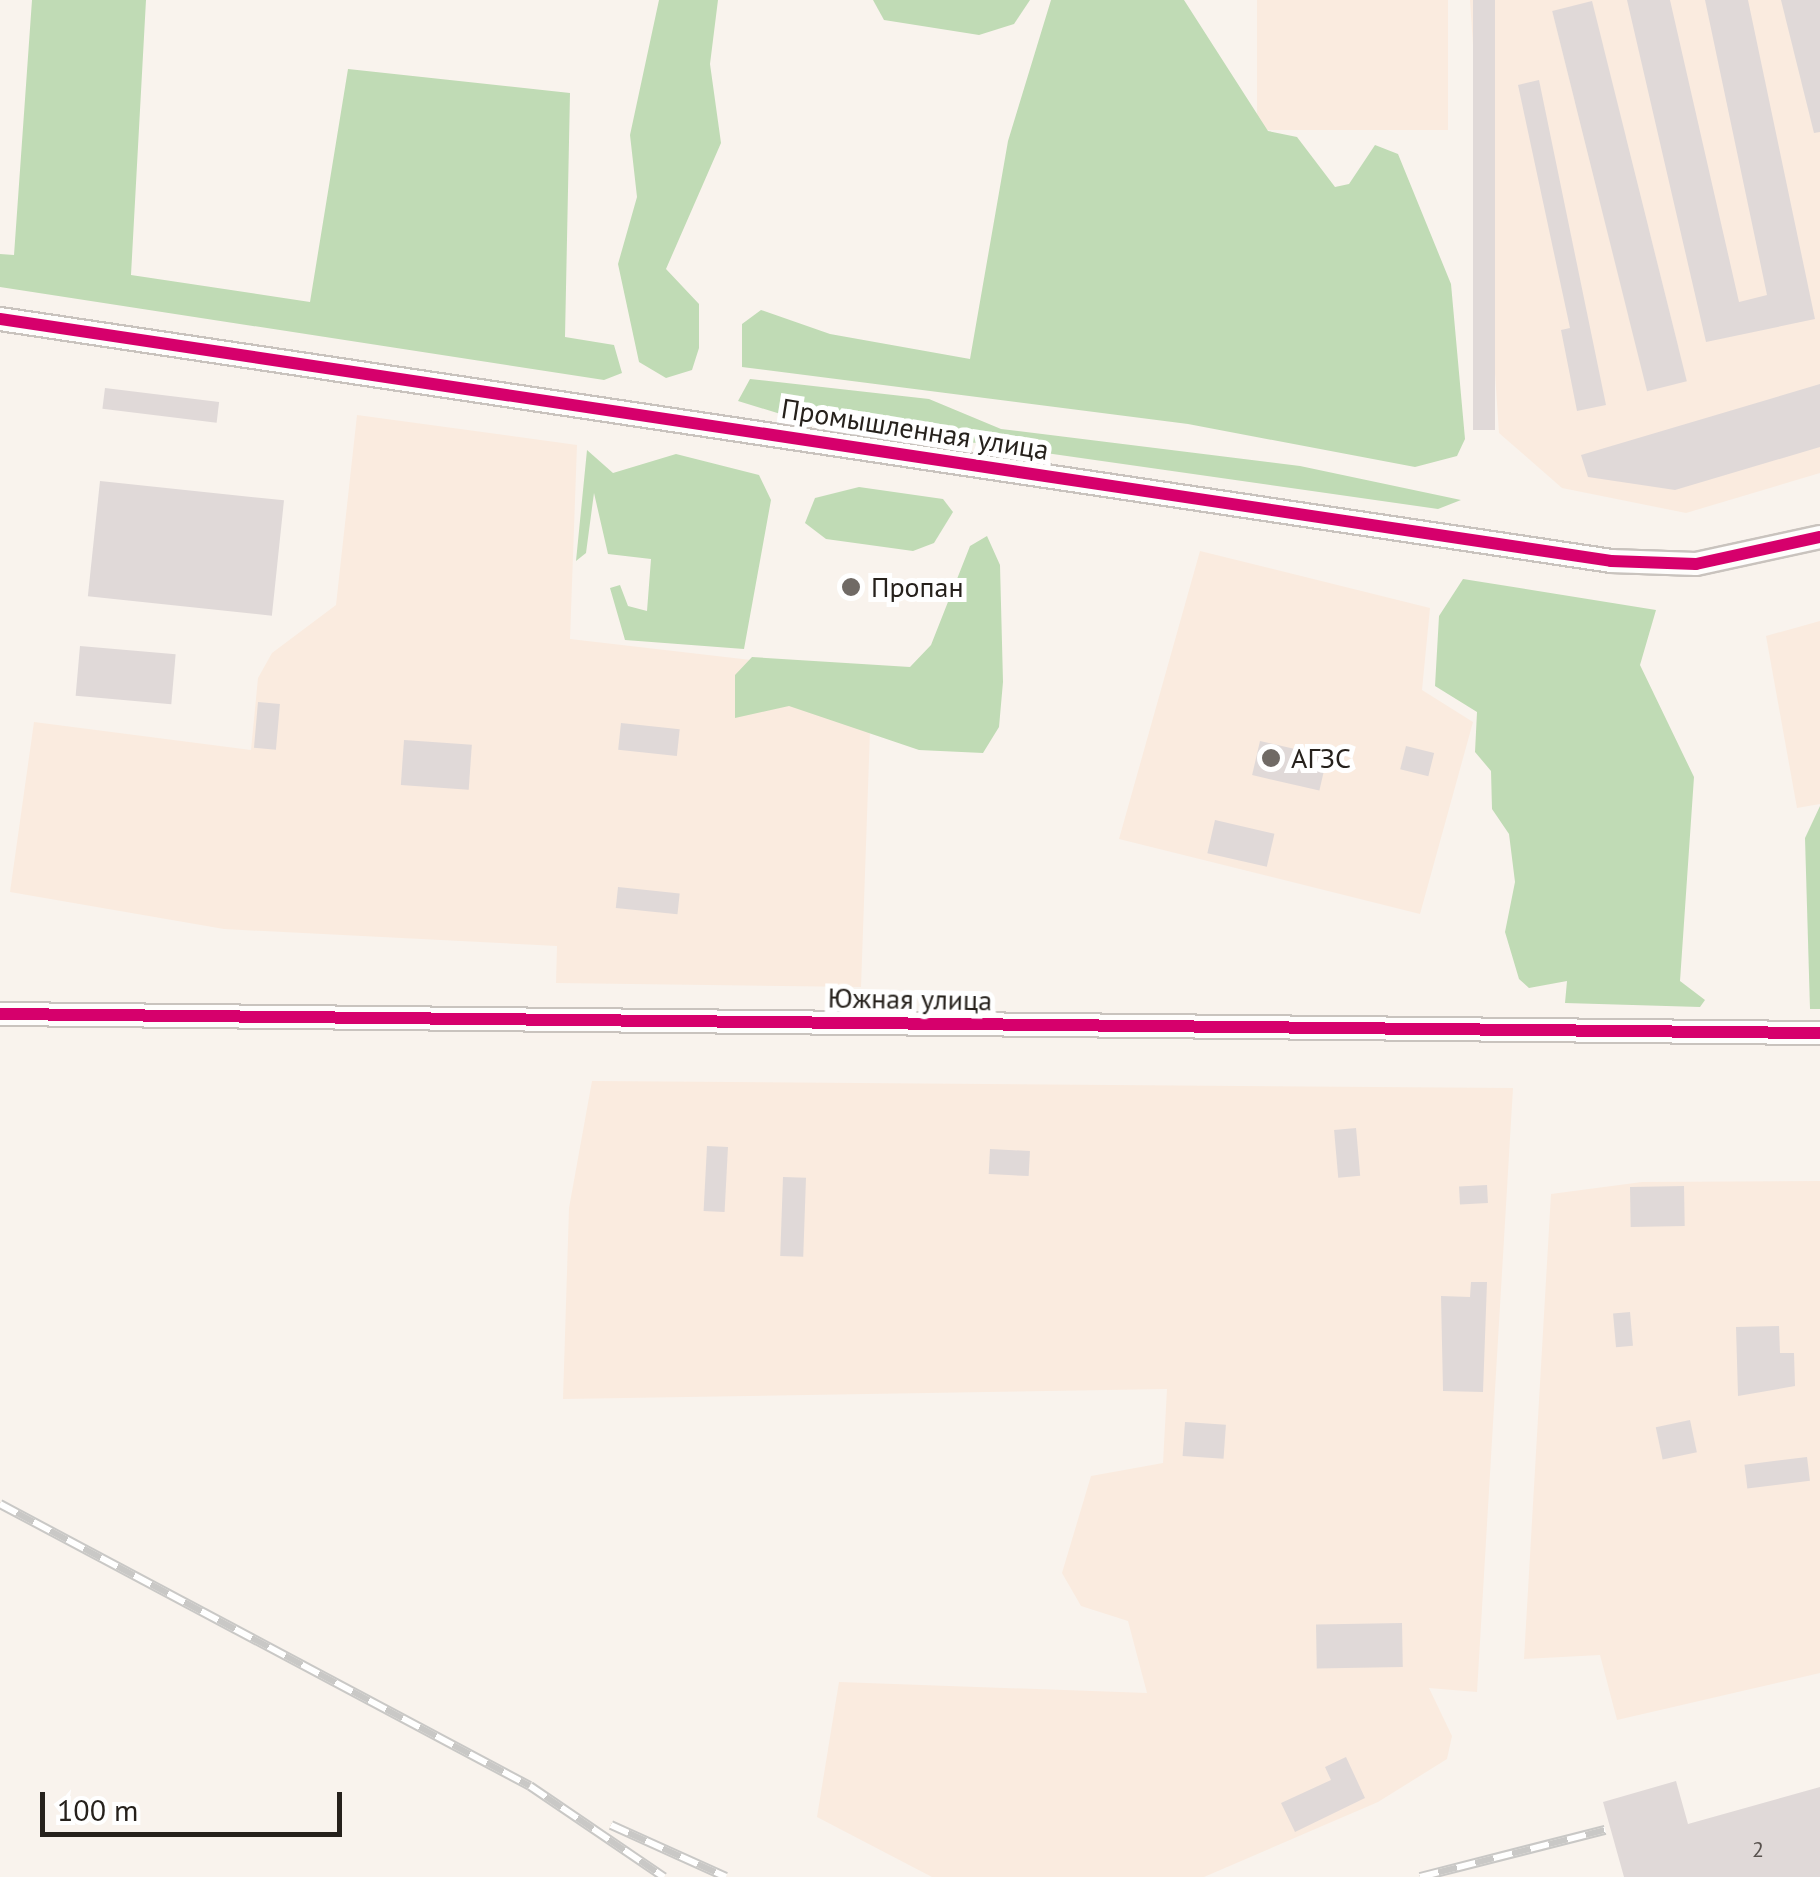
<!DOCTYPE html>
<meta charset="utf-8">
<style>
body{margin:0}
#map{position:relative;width:1820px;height:1877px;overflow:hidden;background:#f9f3ed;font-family:"PT Sans",sans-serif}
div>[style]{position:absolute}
.built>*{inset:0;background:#faebdf;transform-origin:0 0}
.forest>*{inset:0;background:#c0dbb5}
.building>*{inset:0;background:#e0d9d8;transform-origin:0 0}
.roads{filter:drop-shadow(2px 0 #c9c3be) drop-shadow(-2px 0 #c9c3be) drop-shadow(0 2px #c9c3be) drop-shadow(0 -2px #c9c3be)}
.minor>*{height:22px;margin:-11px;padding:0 11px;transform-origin:11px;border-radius:11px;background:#fefdfc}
.rail>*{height:10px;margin-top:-5px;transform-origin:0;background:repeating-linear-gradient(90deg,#fff 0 19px,#c9c8c6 0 38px);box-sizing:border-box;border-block:2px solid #c9c8c6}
.cycleway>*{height:12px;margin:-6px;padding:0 6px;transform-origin:6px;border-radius:6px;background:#d6006c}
.dots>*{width:28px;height:28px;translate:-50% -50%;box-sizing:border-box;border:5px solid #fff;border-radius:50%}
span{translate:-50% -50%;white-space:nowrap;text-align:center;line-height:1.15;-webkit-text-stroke:10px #fff;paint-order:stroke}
.number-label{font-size:22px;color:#58524e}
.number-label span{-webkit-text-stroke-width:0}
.street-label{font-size:28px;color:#26211c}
.poi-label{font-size:28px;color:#26211c}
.left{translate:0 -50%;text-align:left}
.scale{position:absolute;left:40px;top:1792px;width:302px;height:45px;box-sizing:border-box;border:5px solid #26211c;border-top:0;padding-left:12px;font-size:30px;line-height:35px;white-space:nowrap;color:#26211c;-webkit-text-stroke:8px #fff;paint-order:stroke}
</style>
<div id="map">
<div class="built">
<i style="left:1257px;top:0;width:191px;height:130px"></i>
<i style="clip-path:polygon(1470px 0,1820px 0,1820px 473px,1686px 513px,1562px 488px,1499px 433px)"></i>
<i style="clip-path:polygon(357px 415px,577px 445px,570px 639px,872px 674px,861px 987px,556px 983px,557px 946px,224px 929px,10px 892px,34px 722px,251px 750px,258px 678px,272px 653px,336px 605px)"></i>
<i style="clip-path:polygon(1200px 551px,1430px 608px,1422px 690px,1473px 722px,1420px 914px,1119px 839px)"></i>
<i style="clip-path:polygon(1820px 621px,1820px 804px,1797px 808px,1766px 636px)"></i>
<i style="clip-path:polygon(592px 1081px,1513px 1088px,1477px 1692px,1429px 1688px,1452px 1736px,1447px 1759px,1378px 1802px,1204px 1877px,932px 1877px,817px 1817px,839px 1682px,1147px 1693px,1128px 1621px,1081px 1606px,1062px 1573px,1091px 1476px,1163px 1463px,1167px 1389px,563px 1399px,569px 1208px)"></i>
<i style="clip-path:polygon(1820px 1181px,1820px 1673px,1617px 1720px,1600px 1655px,1524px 1659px,1551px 1194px,1642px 1182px)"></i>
</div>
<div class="forest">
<i style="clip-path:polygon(32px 0,146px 0,131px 275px,310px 302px,348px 69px,570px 93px,565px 337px,614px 345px,622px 373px,604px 380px,0 287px,0 254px,14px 255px)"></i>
<i style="clip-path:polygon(659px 0,718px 0,710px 64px,721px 143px,666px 269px,699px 304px,699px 348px,692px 370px,666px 378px,639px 362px,618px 264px,637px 197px,630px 135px)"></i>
<i style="clip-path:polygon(873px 0,1030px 0,1014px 24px,979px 35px,884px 20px)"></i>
<i style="clip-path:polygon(1051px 0,1184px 0,1268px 131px,1297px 137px,1335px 187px,1349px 184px,1375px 145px,1398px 154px,1451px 284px,1465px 439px,1457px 456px,1415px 467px,1188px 424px,742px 367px,742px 324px,761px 310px,830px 334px,970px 359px,1008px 141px)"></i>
<i style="clip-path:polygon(750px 379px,929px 399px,1001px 429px,1300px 466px,1461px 500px,1438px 509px,787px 416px,738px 401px)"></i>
<i style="clip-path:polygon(587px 450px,613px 473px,676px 454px,759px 475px,771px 500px,744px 649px,625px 640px,610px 588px,620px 585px,628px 606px,647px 611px,651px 559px,608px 554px,594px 493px,586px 553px,576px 561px)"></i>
<i style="clip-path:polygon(859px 487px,943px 499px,953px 512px,934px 543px,913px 551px,826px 539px,805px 523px,815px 498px)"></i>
<i style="clip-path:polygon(987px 536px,1000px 565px,1003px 682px,999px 727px,983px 753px,919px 750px,789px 706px,735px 718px,735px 675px,752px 657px,910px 667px,931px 645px,970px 546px)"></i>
<i style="clip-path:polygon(1463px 579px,1656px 610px,1640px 665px,1694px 777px,1680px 981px,1705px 1000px,1700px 1007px,1565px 1003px,1567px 981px,1529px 988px,1519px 979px,1505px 932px,1515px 882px,1509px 834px,1492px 809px,1491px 771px,1475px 752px,1477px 712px,1435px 686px,1439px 616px)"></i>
<i style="clip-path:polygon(1820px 806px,1820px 1009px,1810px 1009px,1805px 838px)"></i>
</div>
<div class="building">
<i style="left:1473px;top:0;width:22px;height:430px"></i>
<i style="clip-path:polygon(1627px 0,1670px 0,1739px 302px,1767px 295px,1705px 0,1748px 0,1815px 319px,1706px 342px)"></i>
<i style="clip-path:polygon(1781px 0,1820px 0,1820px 132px,1814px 133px)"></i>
<i style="left:1592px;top:1px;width:392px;height:41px;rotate:76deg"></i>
<i style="clip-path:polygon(1539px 80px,1606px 405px,1577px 411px,1561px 330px,1570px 328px,1518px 85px)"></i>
<i style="clip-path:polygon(1820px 384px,1820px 447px,1675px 490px,1588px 477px,1581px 455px)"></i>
<i style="left:105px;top:388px;width:115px;height:21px;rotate:7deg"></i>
<i style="left:100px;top:481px;width:185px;height:116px;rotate:6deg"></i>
<i style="left:80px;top:646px;width:96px;height:50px;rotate:5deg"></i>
<i style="left:258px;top:702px;width:22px;height:46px;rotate:5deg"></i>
<i style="left:621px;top:723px;width:59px;height:27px;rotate:6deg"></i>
<i style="left:404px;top:740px;width:68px;height:45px;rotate:4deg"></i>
<i style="left:1260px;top:741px;width:69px;height:35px;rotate:13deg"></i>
<i style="left:1406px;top:746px;width:29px;height:24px;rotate:14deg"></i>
<i style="left:1215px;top:820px;width:61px;height:34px;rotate:13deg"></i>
<i style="left:618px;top:887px;width:62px;height:21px;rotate:6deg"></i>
<i style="left:1356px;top:1128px;width:48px;height:22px;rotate:85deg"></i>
<i style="left:707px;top:1146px;width:21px;height:65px;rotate:3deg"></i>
<i style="left:990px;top:1149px;width:40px;height:25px;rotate:3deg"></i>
<i style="left:783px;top:1177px;width:23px;height:79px;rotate:2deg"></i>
<i style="left:1487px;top:1185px;width:18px;height:28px;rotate:87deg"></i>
<i style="left:1684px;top:1186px;width:40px;height:54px;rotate:89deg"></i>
<i style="clip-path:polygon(1471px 1282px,1487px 1282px,1483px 1392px,1443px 1391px,1441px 1296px,1470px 1297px)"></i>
<i style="left:1630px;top:1312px;width:34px;height:17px;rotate:85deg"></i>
<i style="clip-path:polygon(1779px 1326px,1780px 1353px,1794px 1353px,1795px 1386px,1738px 1396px,1736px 1327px)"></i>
<i style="left:1690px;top:1420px;width:33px;height:35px;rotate:78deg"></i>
<i style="left:1185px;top:1422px;width:41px;height:34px;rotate:4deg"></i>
<i style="left:1807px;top:1457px;width:24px;height:63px;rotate:83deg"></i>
<i style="left:1402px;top:1623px;width:44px;height:86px;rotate:89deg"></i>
<i style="clip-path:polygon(1346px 1757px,1365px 1798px,1295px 1832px,1281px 1803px,1331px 1780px,1325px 1767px)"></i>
<i style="clip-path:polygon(1676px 1781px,1688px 1824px,1820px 1787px,1820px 1877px,1624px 1877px,1603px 1802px)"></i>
</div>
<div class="roads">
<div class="minor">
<i style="left:0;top:319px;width:1629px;rotate:8.54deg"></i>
<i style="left:1611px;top:561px;width:85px;rotate:2deg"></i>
<i style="left:1696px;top:564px;width:127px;rotate:-12.3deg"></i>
<i style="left:0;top:1014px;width:1820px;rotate:0.6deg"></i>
</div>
</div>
<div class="rail">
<i style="left:0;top:1504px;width:600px;rotate:28.02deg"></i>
<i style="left:530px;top:1786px;width:162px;rotate:34.2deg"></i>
<i style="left:611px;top:1825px;width:126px;rotate:24.3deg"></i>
<i style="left:1420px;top:1877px;width:191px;rotate:-14.3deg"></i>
</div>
<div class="cycleway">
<i style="left:0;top:319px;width:1629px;rotate:8.54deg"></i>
<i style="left:1611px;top:561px;width:85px;rotate:2deg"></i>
<i style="left:1696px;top:564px;width:127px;rotate:-12.3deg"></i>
<i style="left:0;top:1014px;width:1820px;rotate:0.6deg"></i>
</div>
<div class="dots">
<i style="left:851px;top:587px;background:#706a65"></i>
<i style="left:1271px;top:758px;background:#706a65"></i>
</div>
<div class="number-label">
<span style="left:1758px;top:1850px">2</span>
</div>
<div class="street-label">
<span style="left:915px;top:429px;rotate:9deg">Промышленная улица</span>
<span style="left:910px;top:999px;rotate:1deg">Южная улица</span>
</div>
<div class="poi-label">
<span class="left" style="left:871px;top:587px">Пропан</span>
<span class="left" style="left:1291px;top:758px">АГЗС</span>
</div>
<div class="scale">100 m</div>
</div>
